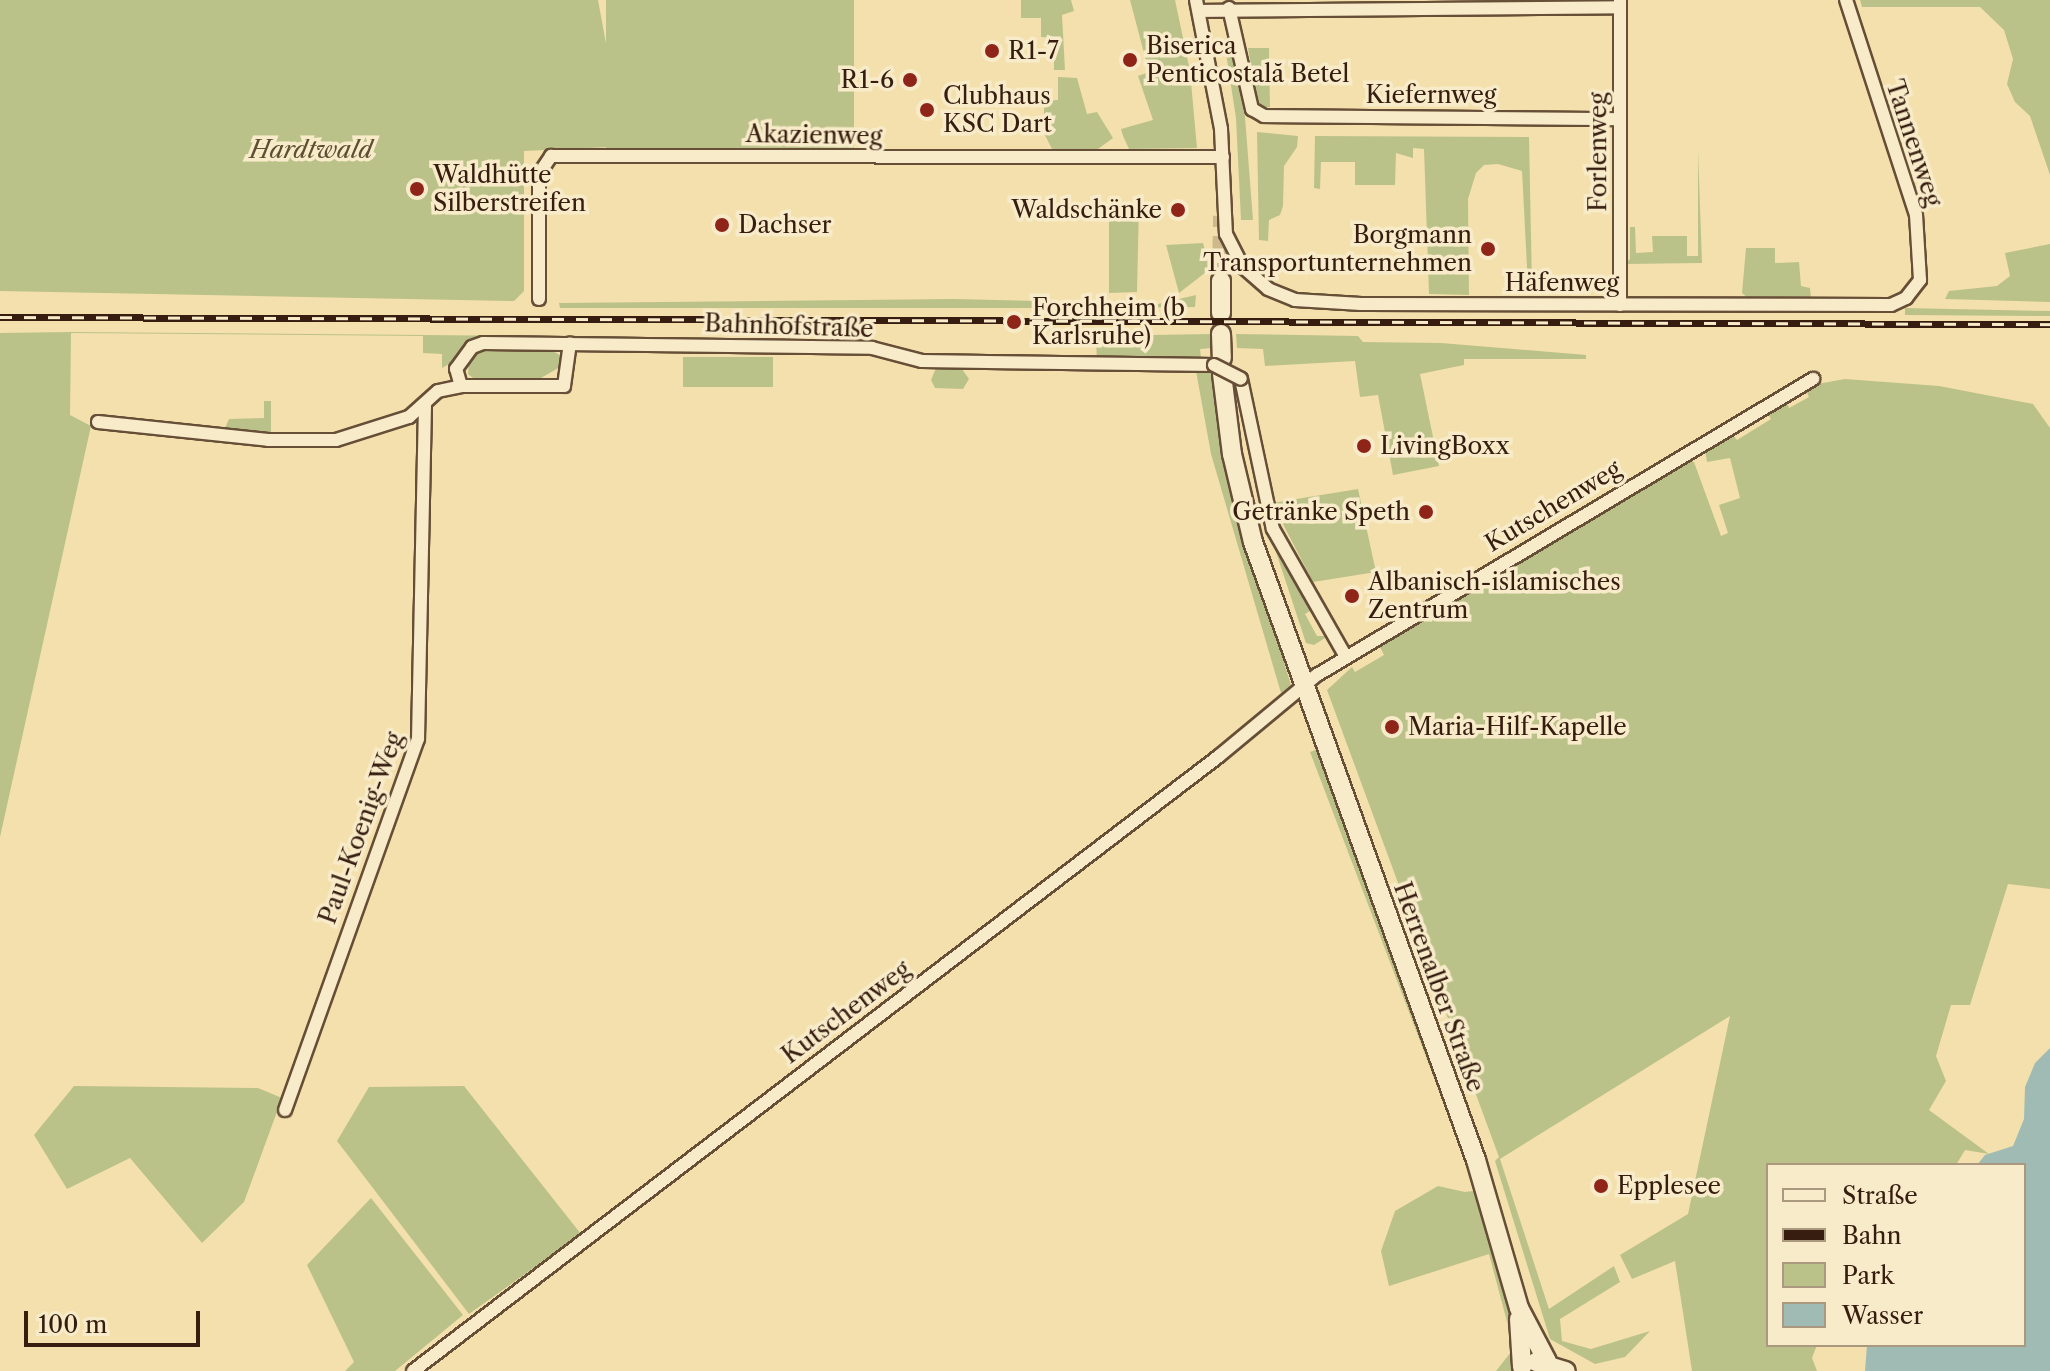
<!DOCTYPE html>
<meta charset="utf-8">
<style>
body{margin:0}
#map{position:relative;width:2050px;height:1371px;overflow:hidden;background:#f4e0ac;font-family:"Libre Caslon Text",serif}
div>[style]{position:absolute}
.green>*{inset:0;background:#bbc289;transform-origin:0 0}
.water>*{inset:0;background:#9fbbb4}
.secondary-tunnel>*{height:18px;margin-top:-9px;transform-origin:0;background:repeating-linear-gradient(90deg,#ceb98d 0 18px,transparent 0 27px)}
.roads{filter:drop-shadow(2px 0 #664e37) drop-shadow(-2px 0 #664e37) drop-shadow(0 2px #664e37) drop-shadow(0 -2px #664e37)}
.street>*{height:12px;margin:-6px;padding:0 6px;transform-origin:6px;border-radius:6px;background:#f8ebc9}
.secondary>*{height:18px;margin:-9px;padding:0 9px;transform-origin:9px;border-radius:9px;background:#f8ebc9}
.rail>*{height:7px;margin-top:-3.5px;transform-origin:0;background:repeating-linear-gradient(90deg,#f8ebc9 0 12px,#361d10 0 24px);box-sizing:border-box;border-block:2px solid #361d10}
.bridges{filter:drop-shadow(2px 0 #664e37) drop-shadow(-2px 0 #664e37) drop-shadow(0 2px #664e37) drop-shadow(0 -2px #664e37)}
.street-bridge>*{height:12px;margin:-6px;padding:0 6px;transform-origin:6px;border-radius:6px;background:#f8ebc9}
.dots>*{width:22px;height:22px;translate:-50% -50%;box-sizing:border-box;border:4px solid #f8ebc9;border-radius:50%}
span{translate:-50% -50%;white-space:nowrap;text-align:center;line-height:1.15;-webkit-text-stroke:7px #f8ebc9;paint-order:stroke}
.poi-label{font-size:24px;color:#361d10}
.left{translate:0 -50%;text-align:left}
.right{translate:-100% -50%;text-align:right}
.street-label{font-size:24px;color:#361d10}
.park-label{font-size:24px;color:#5e4f34;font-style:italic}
.legend{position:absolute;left:1766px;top:1163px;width:260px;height:184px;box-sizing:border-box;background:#f8ebc9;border:2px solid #aa997f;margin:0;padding:10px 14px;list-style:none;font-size:24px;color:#361d10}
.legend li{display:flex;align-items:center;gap:16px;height:40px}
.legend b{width:40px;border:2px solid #aa997f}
.scale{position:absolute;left:24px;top:1311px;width:176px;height:36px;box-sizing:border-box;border:4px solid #361d10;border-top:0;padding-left:10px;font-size:24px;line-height:28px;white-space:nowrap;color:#361d10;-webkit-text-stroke:6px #f8ebc9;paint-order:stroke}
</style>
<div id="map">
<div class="green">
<i style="clip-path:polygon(0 0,598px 0,622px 130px,609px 129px,611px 147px,524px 151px,524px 291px,514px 301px,0 291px)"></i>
<i style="left:606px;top:0;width:248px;height:150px"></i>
<i style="clip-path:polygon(1021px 0,1071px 0,1074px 11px,1062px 15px,1065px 70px,1054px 70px,1054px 38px,1041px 37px,1041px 18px,1021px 18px)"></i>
<i style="clip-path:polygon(1130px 0,1175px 0,1190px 71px,1197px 148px,1129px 149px,1123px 136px,1121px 129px,1153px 120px,1138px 76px,1149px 72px)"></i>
<i style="clip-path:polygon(1860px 0,2050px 0,2050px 175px,2030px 116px,2015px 102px,2007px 84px,2013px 59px,2004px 30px,1980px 7px,1862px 7px)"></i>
<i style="clip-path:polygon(1228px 39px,1245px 117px,1253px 220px,1241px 220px,1236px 118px,1224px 40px)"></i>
<i style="clip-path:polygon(1248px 48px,1269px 48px,1270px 107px,1258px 107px)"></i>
<i style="clip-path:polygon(1058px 77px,1077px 78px,1087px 114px,1097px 112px,1113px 138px,1098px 149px,1053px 151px,1044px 133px,1044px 101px,1058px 100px)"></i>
<i style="clip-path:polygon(1257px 132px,1298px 136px,1297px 147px,1284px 166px,1283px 206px,1280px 215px,1269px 220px,1268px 241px,1259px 240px)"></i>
<i style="clip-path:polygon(1315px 136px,1529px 137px,1532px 286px,1528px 286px,1522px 171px,1498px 164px,1484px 165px,1476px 173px,1468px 199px,1469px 295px,1429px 294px,1424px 149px,1413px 148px,1413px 158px,1396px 153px,1395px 185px,1355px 185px,1355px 162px,1321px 162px,1320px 189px,1314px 188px)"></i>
<i style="clip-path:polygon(1698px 150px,1702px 263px,1625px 264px,1630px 259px,1630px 227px,1635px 227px,1636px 253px,1653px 252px,1652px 236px,1687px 236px,1687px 256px,1698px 256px)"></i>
<i style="clip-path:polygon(1139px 205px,1137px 292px,1109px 293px,1109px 211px)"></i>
<i style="clip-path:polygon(1203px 243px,1210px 269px,1179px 293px,1166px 245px)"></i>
<i style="clip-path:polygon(2050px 244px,2050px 302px,1945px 299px,1949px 291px,1997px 286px,2010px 276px,2005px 253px)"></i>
<i style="clip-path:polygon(1746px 248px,1775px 248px,1775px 263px,1799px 262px,1801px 286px,1810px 288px,1811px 298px,1749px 299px,1742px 293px)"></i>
<i style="clip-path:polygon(1196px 295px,1195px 307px,1102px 308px,560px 308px,559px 303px,954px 299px,1158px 304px)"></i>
<i style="clip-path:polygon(1905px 308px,2050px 311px,2050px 316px,1905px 315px)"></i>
<i style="clip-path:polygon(0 333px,71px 332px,652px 337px,490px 340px,442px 368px,442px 354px,423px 353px,423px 336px,71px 333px,70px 415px,91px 426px,0 837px)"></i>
<i style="clip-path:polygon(1212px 334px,1213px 348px,1200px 349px,1201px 358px,1097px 359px,1096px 343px,1087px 342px,1088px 336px)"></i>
<i style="clip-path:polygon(1236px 334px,1358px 336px,1363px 342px,1441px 343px,1586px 355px,1586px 359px,1464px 359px,1464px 365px,1420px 374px,1439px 466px,1393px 475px,1378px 395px,1360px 397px,1355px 361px,1265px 366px,1263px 349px,1237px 348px)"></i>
<i style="clip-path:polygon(547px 348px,560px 355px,560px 367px,541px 378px,478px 382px,468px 374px,469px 363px,480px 350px)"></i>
<i style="left:683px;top:357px;width:90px;height:30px"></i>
<i style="clip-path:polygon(936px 368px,962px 369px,969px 379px,963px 389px,935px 388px,931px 380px)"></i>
<i style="clip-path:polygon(1196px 371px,1214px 372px,1216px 409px,1237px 509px,1291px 685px,1281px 693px,1211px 454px)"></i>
<i style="clip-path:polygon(1845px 379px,1939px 386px,2033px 404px,2050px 428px,2050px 889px,2008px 884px,1970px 1005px,1951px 1005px,1936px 1056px,1946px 1081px,1929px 1110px,1989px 1154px,1965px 1150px,1956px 1165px,1768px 1165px,1768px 1345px,1817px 1345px,1812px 1358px,1817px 1371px,1692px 1371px,1675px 1261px,1632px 1279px,1620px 1255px,1688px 1214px,1730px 1016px,1500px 1159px,1549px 1309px,1614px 1266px,1620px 1282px,1560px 1319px,1562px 1341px,1591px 1349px,1650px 1331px,1625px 1357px,1595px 1364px,1550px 1339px,1495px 1161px,1499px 1157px,1327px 690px,1352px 667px,1355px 672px,1384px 655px,1379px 645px,1687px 460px,1694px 462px,1721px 536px,1728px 533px,1719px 505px,1740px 498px,1730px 458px,1707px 462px,1705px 450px,1731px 433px,1737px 440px,1771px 419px,1767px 412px,1786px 401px,1789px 408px,1809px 397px,1805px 389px,1812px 385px)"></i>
<i style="clip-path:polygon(264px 401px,271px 401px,271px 438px,223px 433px,229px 419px,264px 418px)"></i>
<i style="clip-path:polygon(1358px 489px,1376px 572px,1313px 582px,1272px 503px)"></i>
<i style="clip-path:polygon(1275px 549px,1313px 609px,1305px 614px,1317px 636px,1328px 636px,1314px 645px,1306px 643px)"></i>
<i style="clip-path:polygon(1318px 749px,1483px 1205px,1519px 1339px,1518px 1359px,1511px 1371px,1496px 1371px,1514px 1348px,1489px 1254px,1389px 1286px,1381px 1251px,1395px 1211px,1438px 1186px,1465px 1192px,1473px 1191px,1474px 1183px,1310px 752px)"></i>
<i style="clip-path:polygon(74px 1086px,258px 1088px,282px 1098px,244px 1202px,202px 1243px,130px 1158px,67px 1189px,34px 1135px)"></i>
<i style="clip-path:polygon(464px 1086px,581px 1234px,469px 1314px,337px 1141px,369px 1087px)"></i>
<i style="clip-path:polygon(371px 1198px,463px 1315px,395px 1371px,345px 1371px,354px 1362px,307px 1265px)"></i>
</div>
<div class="water">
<i style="clip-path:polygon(2050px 1048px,2050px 1371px,1865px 1371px,1867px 1345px,2024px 1345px,2024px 1165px,1977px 1165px,1985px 1155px,2013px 1146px,2024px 1119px,2025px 1087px,2035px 1063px)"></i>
</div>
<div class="secondary-tunnel">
<i style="left:1221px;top:281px;width:65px;rotate:-89.1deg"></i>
</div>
<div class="roads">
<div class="street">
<i style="left:1196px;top:0;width:131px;rotate:79deg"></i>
<i style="left:1221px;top:129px;width:105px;rotate:87.3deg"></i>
<i style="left:1226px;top:234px;width:37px;rotate:63deg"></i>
<i style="left:1243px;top:267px;width:33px;rotate:41deg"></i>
<i style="left:1268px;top:289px;width:29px;rotate:22deg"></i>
<i style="left:1295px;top:300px;width:66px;rotate:3.5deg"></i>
<i style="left:1361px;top:304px;width:530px;rotate:0.11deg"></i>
<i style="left:1891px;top:305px;width:17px;rotate:-25deg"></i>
<i style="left:1906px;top:298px;width:23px;rotate:-52deg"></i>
<i style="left:1920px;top:280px;width:65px;rotate:-93.5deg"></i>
<i style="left:1916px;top:215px;width:226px;rotate:-108deg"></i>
<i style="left:1620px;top:0;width:305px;rotate:90deg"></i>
<i style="left:1229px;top:8px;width:104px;rotate:77.2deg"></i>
<i style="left:1252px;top:109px;width:14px;rotate:30deg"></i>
<i style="left:1264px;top:116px;width:356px;rotate:0.5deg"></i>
<i style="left:1199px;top:11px;width:421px;rotate:-0.5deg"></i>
<i style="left:539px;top:299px;width:125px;rotate:-90deg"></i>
<i style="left:539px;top:174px;width:22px;rotate:-56deg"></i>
<i style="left:551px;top:156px;width:672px;rotate:0.09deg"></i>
<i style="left:1241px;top:379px;width:153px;rotate:78deg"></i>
<i style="left:1273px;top:529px;width:147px;rotate:60.3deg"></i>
<i style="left:461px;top:386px;width:18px;rotate:-106deg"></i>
<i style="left:456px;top:369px;width:27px;rotate:-54deg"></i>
<i style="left:472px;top:347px;width:12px;rotate:-20deg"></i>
<i style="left:483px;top:343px;width:389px;rotate:0.7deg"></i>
<i style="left:872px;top:348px;width:52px;rotate:14.6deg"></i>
<i style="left:922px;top:361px;width:292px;rotate:0.8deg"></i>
<i style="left:98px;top:422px;width:171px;rotate:6deg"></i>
<i style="left:268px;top:440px;width:68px"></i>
<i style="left:336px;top:440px;width:77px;rotate:-17.5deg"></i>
<i style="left:409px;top:417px;width:39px;rotate:-42deg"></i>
<i style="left:438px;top:391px;width:24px;rotate:-12deg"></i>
<i style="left:461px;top:386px;width:103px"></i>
<i style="left:564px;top:386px;width:43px;rotate:-82.1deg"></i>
<i style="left:285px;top:1110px;width:394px;rotate:-70.3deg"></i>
<i style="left:418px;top:739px;width:334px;rotate:-88.8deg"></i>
<i style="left:413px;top:1371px;width:1014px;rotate:-37.34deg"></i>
<i style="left:1219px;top:756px;width:127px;rotate:-39.6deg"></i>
<i style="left:1317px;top:675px;width:578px;rotate:-30.83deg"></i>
</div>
<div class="secondary">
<i style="left:1221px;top:313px;width:32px;rotate:-90deg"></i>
<i style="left:1221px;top:334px;width:24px;rotate:88deg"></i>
<i style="left:1222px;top:374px;width:81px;rotate:82.9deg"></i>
<i style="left:1232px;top:454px;width:90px;rotate:76.6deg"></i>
<i style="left:1253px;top:542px;width:657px;rotate:70.16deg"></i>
<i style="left:1476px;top:1160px;width:154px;rotate:73.8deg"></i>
<i style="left:1519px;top:1308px;width:60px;rotate:62.2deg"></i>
<i style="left:1519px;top:1319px;width:48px;rotate:86.4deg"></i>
<i style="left:1536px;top:1362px;width:31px;rotate:17deg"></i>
</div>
</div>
<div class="rail">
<i style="left:0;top:317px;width:2050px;rotate:0.2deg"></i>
</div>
<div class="bridges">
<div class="street-bridge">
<i style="left:1214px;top:365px;width:30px;rotate:27deg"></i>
</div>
</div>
<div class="dots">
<i style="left:992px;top:51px;background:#8f2418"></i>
<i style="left:1130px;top:60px;background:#8f2418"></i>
<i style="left:910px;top:80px;background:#8f2418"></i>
<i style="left:927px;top:110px;background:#8f2418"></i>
<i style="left:417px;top:189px;background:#8f2418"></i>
<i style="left:1178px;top:210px;background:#8f2418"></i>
<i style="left:722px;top:225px;background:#8f2418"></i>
<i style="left:1488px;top:249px;background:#8f2418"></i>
<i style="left:1014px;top:322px;background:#8f2418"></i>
<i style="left:1364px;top:446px;background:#8f2418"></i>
<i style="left:1426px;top:512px;background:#8f2418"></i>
<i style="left:1352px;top:596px;background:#8f2418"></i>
<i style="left:1392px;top:727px;background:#8f2418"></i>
<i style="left:1601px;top:1186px;background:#8f2418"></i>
</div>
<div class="poi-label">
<span class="left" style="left:1146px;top:60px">Biserica<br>Penticostală Betel</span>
<span class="left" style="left:1008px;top:51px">R1-7</span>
<span class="right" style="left:894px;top:80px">R1-6</span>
<span class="left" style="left:943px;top:110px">Clubhaus<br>KSC Dart</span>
<span class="left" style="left:433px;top:189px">Waldhütte<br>Silberstreifen</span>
<span class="right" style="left:1162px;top:210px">Waldschänke</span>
<span class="left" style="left:738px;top:225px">Dachser</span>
<span class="right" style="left:1472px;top:249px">Borgmann<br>Transportunternehmen</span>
<span class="left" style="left:1032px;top:322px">Forchheim (b<br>Karlsruhe)</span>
<span class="left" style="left:1380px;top:446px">LivingBoxx</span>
<span class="right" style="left:1410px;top:512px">Getränke Speth</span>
<span class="left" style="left:1368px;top:596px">Albanisch-islamisches<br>Zentrum</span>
<span class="left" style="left:1408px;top:727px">Maria-Hilf-Kapelle</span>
<span class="left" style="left:1617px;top:1186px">Epplesee</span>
</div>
<div class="street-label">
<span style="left:1431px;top:95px">Kiefernweg</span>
<span style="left:814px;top:135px;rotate:1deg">Akazienweg</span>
<span style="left:1914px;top:143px;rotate:72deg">Tannenweg</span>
<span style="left:1598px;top:152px;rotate:-90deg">Forlenweg</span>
<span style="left:1562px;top:283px">Häfenweg</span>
<span style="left:789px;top:326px;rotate:2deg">Bahnhofstraße</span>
<span style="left:1553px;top:506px;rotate:-31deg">Kutschenweg</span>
<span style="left:361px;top:828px;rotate:-70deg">Paul-Koenig-Weg</span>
<span style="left:1439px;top:987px;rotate:70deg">Herrenalber Straße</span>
<span style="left:846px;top:1012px;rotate:-37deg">Kutschenweg</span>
</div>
<div class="park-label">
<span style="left:311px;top:150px">Hardtwald</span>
</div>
<ul class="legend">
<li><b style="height:10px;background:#f8ebc9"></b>Straße</li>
<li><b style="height:10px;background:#361d10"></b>Bahn</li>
<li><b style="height:22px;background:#bbc289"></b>Park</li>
<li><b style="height:22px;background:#9fbbb4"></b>Wasser</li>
</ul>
<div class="scale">100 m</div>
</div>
